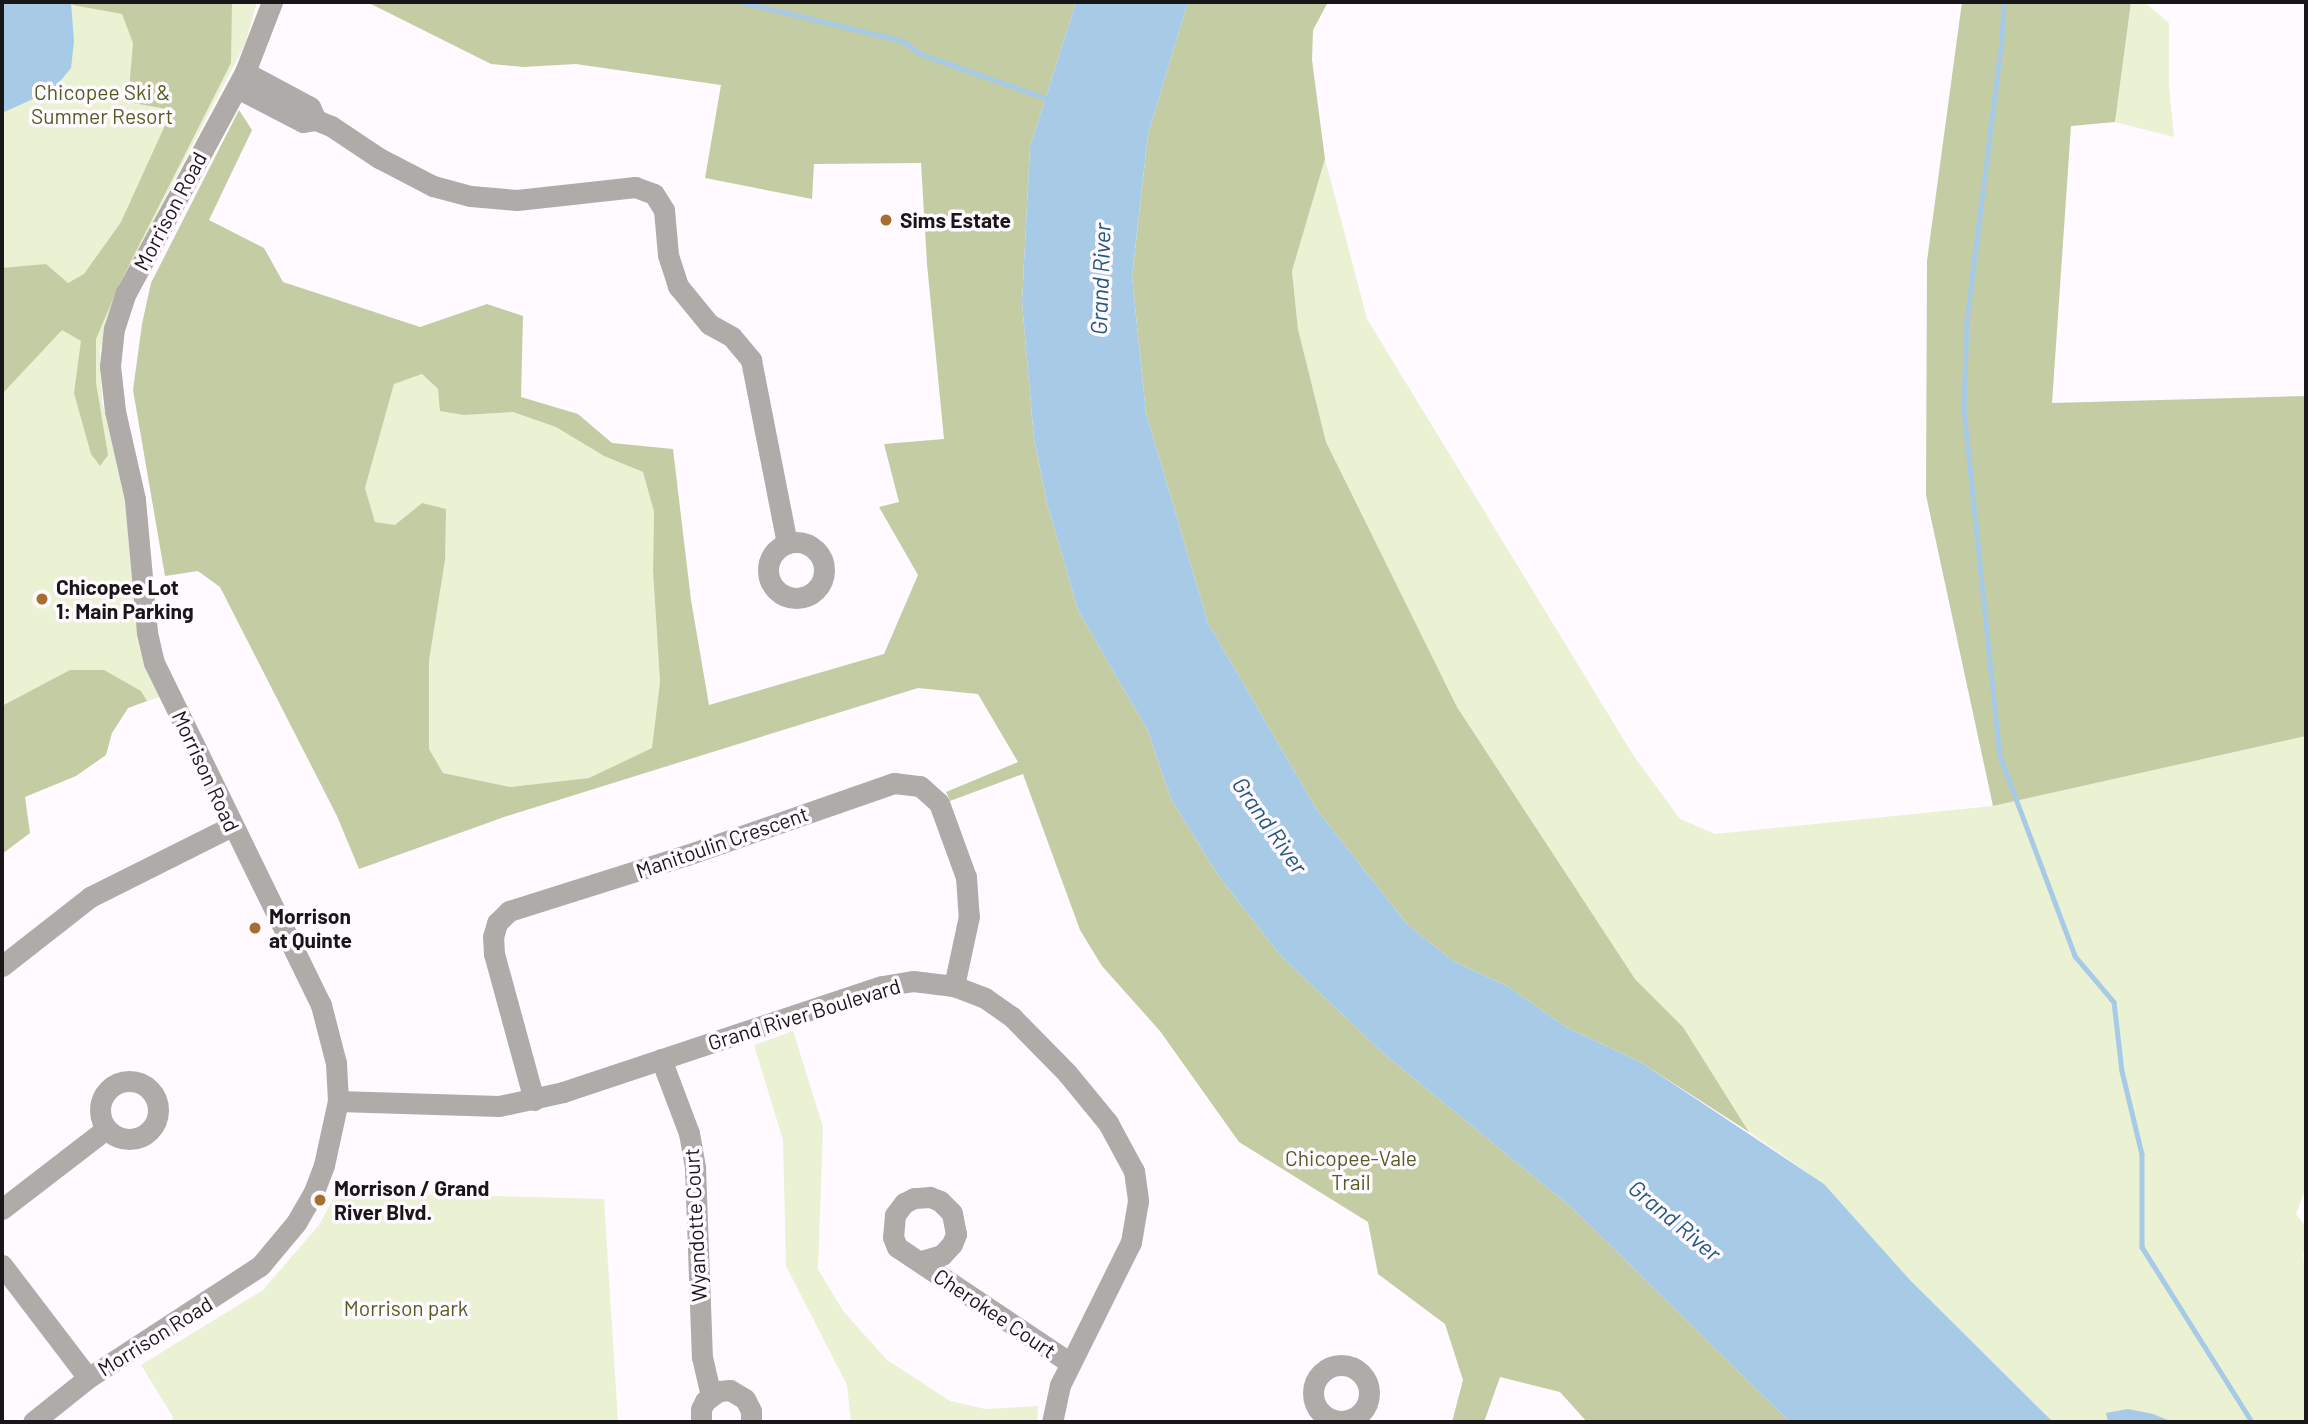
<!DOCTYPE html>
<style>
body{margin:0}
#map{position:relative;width:2308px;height:1424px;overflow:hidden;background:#fefaff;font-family:Barlow,sans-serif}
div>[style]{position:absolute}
.green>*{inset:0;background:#ebf1d3}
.forest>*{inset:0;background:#c4cca4}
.water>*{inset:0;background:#a7cae6}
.stream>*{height:4.5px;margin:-2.25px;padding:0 2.25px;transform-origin:2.25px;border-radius:2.25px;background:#a7cae6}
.minor>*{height:21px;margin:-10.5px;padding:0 10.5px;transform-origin:10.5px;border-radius:10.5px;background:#aeaba8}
.minor>.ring{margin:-10.5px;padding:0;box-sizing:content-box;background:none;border:21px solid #aeaba8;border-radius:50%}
.dots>*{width:19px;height:19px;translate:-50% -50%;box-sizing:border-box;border:4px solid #fefaff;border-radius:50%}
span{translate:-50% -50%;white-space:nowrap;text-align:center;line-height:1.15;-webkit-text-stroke:7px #fefaff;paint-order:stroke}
.park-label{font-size:21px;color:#545d20}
.street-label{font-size:21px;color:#191619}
.poi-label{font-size:21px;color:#191619;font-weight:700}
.left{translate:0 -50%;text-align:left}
.water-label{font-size:23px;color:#22587f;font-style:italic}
.frame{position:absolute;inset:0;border:4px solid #191619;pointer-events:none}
</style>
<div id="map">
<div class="green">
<i style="clip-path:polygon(2px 2px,257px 2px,245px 44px,170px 188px,114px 311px,100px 350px,102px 401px,128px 511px,162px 696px,81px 724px,2px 795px)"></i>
<i style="clip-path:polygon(2131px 2px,2144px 2px,2169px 23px,2169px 87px,2174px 137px,2115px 122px)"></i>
<i style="clip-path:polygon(1325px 159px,1367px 319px,1633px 755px,1680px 819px,1715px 834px,1993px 806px,2306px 736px,2306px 1187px,2296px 1214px,2306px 1227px,2306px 1252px,2303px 1254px,2306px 1286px,2306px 1422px,2173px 1422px,2153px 1414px,2107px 1413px,2108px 1422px,2053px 1422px,1910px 1280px,1824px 1184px,1749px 1132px,1683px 1027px,1635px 979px,1457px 707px,1326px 442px,1298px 329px,1292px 271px)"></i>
<i style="clip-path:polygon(422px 374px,464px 415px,513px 412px,556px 427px,604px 456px,643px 472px,654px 512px,653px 571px,660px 682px,653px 748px,589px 778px,510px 787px,443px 773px,429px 749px,429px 661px,445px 560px,422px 503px,395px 526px,375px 522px,365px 488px,394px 384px)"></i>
<i style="clip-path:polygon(793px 1031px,823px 1127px,818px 1269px,843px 1311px,887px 1360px,950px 1401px,985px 1409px,1038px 1406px,1037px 1422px,851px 1422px,847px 1385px,786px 1266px,783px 1140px,754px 1045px)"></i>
<i style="clip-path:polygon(337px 1192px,604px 1199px,618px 1422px,171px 1422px,173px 1417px,141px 1365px,263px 1290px,319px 1225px)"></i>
</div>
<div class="forest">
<i style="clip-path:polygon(71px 2px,232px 2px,231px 63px,120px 283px,96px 339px,96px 383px,108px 455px,100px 466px,91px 454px,74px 393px,81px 341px,62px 330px,2px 394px,2px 268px,46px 264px,68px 283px,84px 274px,121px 222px,172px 110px,128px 102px,133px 43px,122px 14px,73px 5px)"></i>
<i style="clip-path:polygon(evenodd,367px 2px,1076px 2px,1030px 147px,1022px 302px,1034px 439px,1047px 503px,1078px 610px,1148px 731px,1171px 799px,1218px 875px,1280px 955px,1383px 1053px,1571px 1207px,1790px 1422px,1587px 1422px,1560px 1392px,1500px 1377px,1484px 1422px,1452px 1422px,1463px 1380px,1445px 1324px,1378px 1274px,1368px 1222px,1239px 1142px,1160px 1031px,1102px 966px,1080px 930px,1023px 774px,950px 801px,946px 792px,1018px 762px,978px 694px,918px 688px,507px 816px,359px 869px,337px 816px,220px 587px,198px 571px,165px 576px,133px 390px,142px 324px,151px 283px,239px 110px,252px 130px,209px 220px,264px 248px,283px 282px,420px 327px,487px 304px,523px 316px,521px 397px,578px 414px,612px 443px,673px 449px,691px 600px,709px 705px,884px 654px,918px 575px,879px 507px,899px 502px,884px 444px,944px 439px,927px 264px,921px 163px,814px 164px,812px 199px,705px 178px,721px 85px,576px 64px,523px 67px,491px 64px,367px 2px,422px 374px,438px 389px,440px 411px,464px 415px,513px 412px,556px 427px,604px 456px,643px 472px,654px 512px,653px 571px,660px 682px,652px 748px,589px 778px,510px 787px,443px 773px,429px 749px,429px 661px,445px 560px,446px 509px,422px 503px,395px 525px,375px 522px,365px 488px,394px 384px,422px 374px)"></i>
<i style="clip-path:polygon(1188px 2px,1328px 2px,1313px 30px,1312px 60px,1325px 159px,1292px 271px,1298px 329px,1326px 442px,1457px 707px,1635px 979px,1683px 1027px,1749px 1132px,1642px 1063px,1566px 1027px,1507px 986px,1453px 961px,1407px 924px,1317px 810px,1208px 623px,1146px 413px,1132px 277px,1148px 134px)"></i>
<i style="clip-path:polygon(1962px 2px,2131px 2px,2115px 122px,2071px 126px,2052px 403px,2306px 396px,2306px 736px,1993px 806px,1926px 495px,1927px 261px)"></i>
<i style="clip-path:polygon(70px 670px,104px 670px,141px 691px,147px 701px,128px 708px,112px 733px,106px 755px,76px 776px,25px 797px,30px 833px,2px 854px,2px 706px)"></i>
</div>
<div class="water">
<i style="clip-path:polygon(2px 2px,71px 2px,74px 41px,71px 68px,53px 90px,2px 113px)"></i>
<i style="clip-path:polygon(1076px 2px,1188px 2px,1148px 134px,1132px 277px,1146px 413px,1208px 623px,1317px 810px,1407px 924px,1453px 961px,1507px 986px,1566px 1027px,1642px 1063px,1824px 1184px,1910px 1280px,2053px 1422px,1790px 1422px,1571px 1207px,1383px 1053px,1280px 955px,1218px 875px,1171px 799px,1148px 731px,1078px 610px,1047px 503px,1034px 439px,1022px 302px,1030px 147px)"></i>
<i style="clip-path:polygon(2128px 1409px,2153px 1414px,2173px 1422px,2108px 1422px,2106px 1413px)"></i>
</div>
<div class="stream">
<i style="left:742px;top:2px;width:166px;rotate:13.6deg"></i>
<i style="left:903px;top:41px;width:22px;rotate:36deg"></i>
<i style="left:921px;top:54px;width:135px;rotate:19.5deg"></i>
<i style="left:2004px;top:2px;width:38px;rotate:93deg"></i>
<i style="left:2002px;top:40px;width:284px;rotate:97.1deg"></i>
<i style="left:1967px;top:322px;width:87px;rotate:92deg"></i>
<i style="left:1964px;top:409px;width:349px;rotate:84.1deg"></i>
<i style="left:2000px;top:756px;width:214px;rotate:69.4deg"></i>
<i style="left:2075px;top:956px;width:60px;rotate:49.7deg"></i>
<i style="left:2114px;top:1002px;width:69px;rotate:83.4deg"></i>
<i style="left:2122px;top:1071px;width:85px;rotate:76.5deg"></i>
<i style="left:2142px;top:1154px;width:93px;rotate:90deg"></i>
<i style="left:2142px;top:1247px;width:207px;rotate:57.8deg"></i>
</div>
<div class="minor">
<i style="left:245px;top:72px;width:74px;rotate:28.3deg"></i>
<i style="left:310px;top:107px;width:14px;rotate:65deg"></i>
<i style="left:237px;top:88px;width:74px;rotate:27.3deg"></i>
<i style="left:303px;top:122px;width:13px;rotate:-9deg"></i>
<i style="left:316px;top:120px;width:16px;rotate:22deg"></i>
<i style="left:331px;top:126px;width:58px;rotate:33.7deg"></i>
<i style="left:379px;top:158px;width:61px;rotate:27.4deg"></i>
<i style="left:433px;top:186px;width:39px;rotate:15deg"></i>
<i style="left:471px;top:196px;width:46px;rotate:5deg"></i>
<i style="left:517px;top:200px;width:119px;rotate:-6.3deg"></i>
<i style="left:635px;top:187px;width:20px;rotate:20deg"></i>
<i style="left:654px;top:194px;width:19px;rotate:58deg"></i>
<i style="left:664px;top:210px;width:45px;rotate:84.9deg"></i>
<i style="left:668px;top:255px;width:33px;rotate:72deg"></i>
<i style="left:678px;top:286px;width:49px;rotate:50.8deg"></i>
<i style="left:709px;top:324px;width:26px;rotate:29deg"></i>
<i style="left:732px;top:337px;width:30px;rotate:50deg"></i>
<i style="left:751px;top:360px;width:187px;rotate:78.9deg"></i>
<i class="ring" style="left:768px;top:542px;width:35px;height:35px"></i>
<i style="left:2px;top:966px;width:112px;rotate:-38.1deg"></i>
<i style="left:90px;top:897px;width:159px;rotate:-26.6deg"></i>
<i style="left:661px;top:1059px;width:79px;rotate:69.3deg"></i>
<i style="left:689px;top:1133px;width:36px;rotate:80deg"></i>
<i style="left:695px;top:1168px;width:189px;rotate:87.9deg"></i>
<i style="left:702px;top:1357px;width:39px;rotate:77deg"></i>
<i class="ring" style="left:100px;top:1081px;width:37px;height:37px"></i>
<i style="left:534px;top:1100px;width:151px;rotate:-105.3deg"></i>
<i style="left:494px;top:954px;width:17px;rotate:-93deg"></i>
<i style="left:493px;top:937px;width:15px;rotate:-74deg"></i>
<i style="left:497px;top:923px;width:17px;rotate:-45deg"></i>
<i style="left:509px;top:911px;width:187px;rotate:-17.5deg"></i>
<i style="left:687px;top:855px;width:219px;rotate:-19.2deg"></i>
<i style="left:894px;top:783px;width:26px;rotate:7deg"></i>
<i style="left:920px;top:786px;width:25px;rotate:42deg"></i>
<i style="left:939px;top:803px;width:79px;rotate:70deg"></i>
<i style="left:966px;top:877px;width:39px;rotate:86deg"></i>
<i style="left:969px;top:916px;width:72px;rotate:102.1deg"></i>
<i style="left:338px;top:1101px;width:161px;rotate:1.8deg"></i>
<i style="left:499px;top:1106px;width:66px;rotate:-12.3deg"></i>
<i style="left:563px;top:1092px;width:336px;rotate:-18.4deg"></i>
<i style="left:882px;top:986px;width:31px;rotate:-9deg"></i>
<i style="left:913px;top:981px;width:41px;rotate:7deg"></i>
<i style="left:954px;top:986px;width:33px;rotate:21deg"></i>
<i style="left:985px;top:998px;width:33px;rotate:35deg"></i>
<i style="left:1012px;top:1017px;width:78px;rotate:45.5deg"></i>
<i style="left:1067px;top:1073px;width:65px;rotate:50.6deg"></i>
<i style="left:1108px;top:1123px;width:55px;rotate:61.6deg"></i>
<i style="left:1134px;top:1171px;width:30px;rotate:82deg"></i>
<i style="left:1138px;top:1201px;width:42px;rotate:99.7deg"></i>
<i style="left:1131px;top:1242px;width:160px;rotate:116.4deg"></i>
<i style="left:1060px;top:1385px;width:38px;rotate:102deg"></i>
<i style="left:2px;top:1209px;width:131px;rotate:-37.6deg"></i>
<i style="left:921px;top:1261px;width:22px;rotate:-16deg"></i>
<i style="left:942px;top:1255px;width:15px;rotate:-48deg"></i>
<i style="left:952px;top:1244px;width:11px;rotate:-68deg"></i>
<i style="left:956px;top:1234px;width:21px;rotate:-101deg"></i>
<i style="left:952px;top:1213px;width:17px;rotate:-135deg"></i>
<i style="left:940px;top:1201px;width:11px;rotate:-158deg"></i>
<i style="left:930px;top:1197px;width:16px;rotate:176deg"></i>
<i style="left:914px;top:1198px;width:11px;rotate:153deg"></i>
<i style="left:904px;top:1203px;width:15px;rotate:127deg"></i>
<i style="left:895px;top:1215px;width:22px;rotate:95deg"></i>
<i style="left:893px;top:1237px;width:11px;rotate:68deg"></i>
<i style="left:897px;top:1247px;width:208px;rotate:33.8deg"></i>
<i style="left:2px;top:1265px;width:142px;rotate:52.7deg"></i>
<i class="ring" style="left:1313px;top:1365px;width:35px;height:35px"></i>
<i style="left:33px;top:1422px;width:70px;rotate:-38.7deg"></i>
<i style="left:88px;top:1378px;width:205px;rotate:-33.1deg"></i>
<i style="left:260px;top:1266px;width:56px;rotate:-50.1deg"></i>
<i style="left:296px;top:1223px;width:34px;rotate:-60deg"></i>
<i style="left:313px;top:1194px;width:31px;rotate:-69deg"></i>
<i style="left:324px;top:1165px;width:66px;rotate:-77.7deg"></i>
<i style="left:338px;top:1101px;width:38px;rotate:-93deg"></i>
<i style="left:336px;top:1063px;width:60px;rotate:-104.5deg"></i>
<i style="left:321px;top:1005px;width:381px;rotate:-116deg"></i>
<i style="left:154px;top:663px;width:32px;rotate:-103deg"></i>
<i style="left:147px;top:632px;width:134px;rotate:-95.2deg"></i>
<i style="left:135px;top:499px;width:90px;rotate:-102.8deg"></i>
<i style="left:115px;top:411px;width:45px;rotate:-96.3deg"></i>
<i style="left:110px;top:366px;width:37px;rotate:-84deg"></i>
<i style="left:114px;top:329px;width:38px;rotate:-72deg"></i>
<i style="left:126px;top:293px;width:251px;rotate:-61.7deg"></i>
<i style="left:245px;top:72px;width:75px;rotate:-68.9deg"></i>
<i style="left:701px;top:1422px;width:13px;rotate:-90deg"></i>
<i style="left:701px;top:1409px;width:9px;rotate:-63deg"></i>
<i style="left:705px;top:1401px;width:17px;rotate:-36deg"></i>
<i style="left:719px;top:1391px;width:11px;rotate:-5deg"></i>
<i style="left:730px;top:1390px;width:17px;rotate:31deg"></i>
<i style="left:745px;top:1399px;width:13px;rotate:63deg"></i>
<i style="left:751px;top:1411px;width:11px;rotate:90deg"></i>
</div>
<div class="dots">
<i style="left:886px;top:220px;background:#a76f2d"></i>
<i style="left:42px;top:599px;background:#a76f2d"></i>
<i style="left:255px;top:928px;background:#a76f2d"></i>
<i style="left:320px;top:1200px;background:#a76f2d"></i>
</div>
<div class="park-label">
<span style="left:102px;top:104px">Chicopee Ski &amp;<br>Summer Resort</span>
<span style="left:1351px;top:1170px">Chicopee-Vale<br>Trail</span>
<span style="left:406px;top:1308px">Morrison park</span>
</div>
<div class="street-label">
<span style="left:170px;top:211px;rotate:-62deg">Morrison Road</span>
<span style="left:206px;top:771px;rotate:65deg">Morrison Road</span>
<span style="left:722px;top:842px;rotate:-19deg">Manitoulin Crescent</span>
<span style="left:804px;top:1014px;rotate:-17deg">Grand River Boulevard</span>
<span style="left:695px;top:1225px;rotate:-93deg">Wyandotte Court</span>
<span style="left:995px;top:1313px;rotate:34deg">Cherokee Court</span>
<span style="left:155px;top:1336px;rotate:-32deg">Morrison Road</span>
</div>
<div class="poi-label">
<span class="left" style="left:900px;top:220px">Sims Estate</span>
<span class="left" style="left:56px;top:599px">Chicopee Lot<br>1: Main Parking</span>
<span class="left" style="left:269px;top:928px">Morrison<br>at Quinte</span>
<span class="left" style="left:334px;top:1200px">Morrison / Grand<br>River Blvd.</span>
</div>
<div class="water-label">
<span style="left:1100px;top:279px;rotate:-88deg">Grand River</span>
<span style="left:1270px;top:825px;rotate:55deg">Grand River</span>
<span style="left:1675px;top:1220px;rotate:40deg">Grand River</span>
</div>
<div class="frame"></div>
</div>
